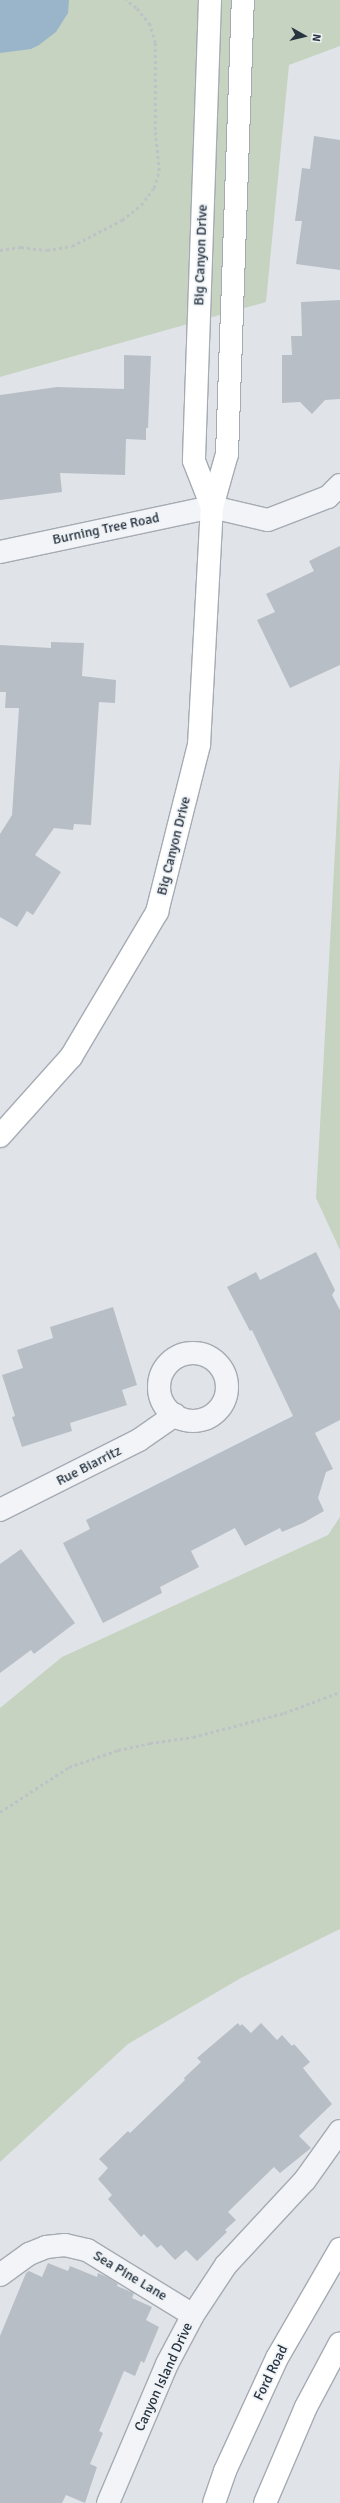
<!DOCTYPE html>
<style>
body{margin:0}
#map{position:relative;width:340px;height:2503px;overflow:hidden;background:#e0e4e9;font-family:Signika,sans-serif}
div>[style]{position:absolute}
.green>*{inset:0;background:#c7d3c1}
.water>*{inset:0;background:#9ab5c9}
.building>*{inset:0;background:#b7bec6}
.path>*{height:2.5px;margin-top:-1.25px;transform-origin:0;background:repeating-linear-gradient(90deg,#bdc2c7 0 3px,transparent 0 6px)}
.roads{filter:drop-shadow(1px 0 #a5abb3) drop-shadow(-1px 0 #a5abb3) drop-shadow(0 1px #a5abb3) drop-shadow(0 -1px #a5abb3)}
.street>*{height:22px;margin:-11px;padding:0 11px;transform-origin:11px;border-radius:11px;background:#f2f4f7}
.street>.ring{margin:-11px;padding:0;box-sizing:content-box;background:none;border:22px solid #f2f4f7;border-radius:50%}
.secondary>*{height:22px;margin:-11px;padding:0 11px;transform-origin:11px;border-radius:11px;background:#fff}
span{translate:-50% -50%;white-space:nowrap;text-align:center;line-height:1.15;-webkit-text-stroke:3.5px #eff3f6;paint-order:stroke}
.street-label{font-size:14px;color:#283340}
.north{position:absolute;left:284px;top:16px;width:40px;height:40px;-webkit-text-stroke:3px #eff3f6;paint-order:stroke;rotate:98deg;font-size:11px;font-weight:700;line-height:16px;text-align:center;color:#283340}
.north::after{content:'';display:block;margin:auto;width:14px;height:18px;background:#283340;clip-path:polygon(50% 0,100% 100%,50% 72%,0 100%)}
</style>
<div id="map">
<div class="green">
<i style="clip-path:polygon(0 0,340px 0,340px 46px,289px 65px,266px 302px,0 377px)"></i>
<i style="clip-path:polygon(340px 759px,340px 1250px,316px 1198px)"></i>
<i style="clip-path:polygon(340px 1517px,340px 1929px,241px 1978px,128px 2044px,0 2162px,0 1708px,62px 1657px,328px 1535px)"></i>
</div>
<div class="water">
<i style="clip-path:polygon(0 0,69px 0,68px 13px,56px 32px,39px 45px,31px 49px,0 53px)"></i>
</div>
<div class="building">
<i style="clip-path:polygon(314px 136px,340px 140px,340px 270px,296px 264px,302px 221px,295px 221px,302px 168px,310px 169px)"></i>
<i style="clip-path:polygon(340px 300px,340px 399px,325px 400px,312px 414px,300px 402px,282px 403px,282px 355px,292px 355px,291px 336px,302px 336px,301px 302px)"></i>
<i style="clip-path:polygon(124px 355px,151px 356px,148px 428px,146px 428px,146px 440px,126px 439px,125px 475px,60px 473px,62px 492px,0 500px,0 395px,57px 387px,124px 389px)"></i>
<i style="clip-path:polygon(340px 546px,340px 665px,290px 688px,257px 620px,275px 612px,266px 594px,314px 571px,309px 561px)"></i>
<i style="clip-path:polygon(51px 642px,84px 643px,82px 676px,116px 680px,115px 703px,99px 702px,91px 825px,74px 824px,73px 830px,54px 828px,35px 855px,61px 872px,33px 915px,27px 911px,17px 927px,0 917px,0 834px,12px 815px,19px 708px,5px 708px,6px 692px,0 692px,0 645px,51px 648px)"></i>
<i style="clip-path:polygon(316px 1252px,335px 1290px,332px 1295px,340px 1310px,340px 1420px,315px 1433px,333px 1469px,326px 1472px,318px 1498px,324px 1511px,303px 1523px,282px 1532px,280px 1528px,245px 1546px,235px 1528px,191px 1551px,199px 1567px,160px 1587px,162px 1593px,103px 1623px,63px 1543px,90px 1529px,86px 1520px,293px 1416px,252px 1330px,250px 1331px,227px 1287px,256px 1272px,260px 1280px)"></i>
<i style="clip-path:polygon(113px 1307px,137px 1385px,122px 1390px,127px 1405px,70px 1423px,72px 1431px,22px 1447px,12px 1417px,15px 1416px,2px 1375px,23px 1368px,17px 1350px,53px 1338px,50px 1327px)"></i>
<i style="clip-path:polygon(21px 1549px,75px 1623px,34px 1654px,31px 1650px,0 1673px,0 1564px)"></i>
<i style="clip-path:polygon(238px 2023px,240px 2026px,242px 2024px,251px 2033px,261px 2023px,277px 2040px,282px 2035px,292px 2046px,294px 2044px,310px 2062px,303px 2068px,332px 2104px,299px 2136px,311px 2148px,280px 2173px,274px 2167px,228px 2212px,236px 2220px,225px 2230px,227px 2232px,197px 2261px,186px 2250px,175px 2260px,161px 2245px,157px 2248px,144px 2234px,141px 2237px,108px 2199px,112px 2195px,98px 2179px,108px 2168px,99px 2159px,128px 2131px,130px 2133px,185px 2080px,184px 2078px,201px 2062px,197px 2058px)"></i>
<i style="clip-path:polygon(48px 2263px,68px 2271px,70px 2266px,97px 2277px,98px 2273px,109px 2278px,118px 2284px,117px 2286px,134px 2293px,132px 2298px,152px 2307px,146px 2320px,159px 2327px,144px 2363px,141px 2361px,135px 2376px,124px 2371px,99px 2431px,103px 2433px,90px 2464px,97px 2467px,85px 2503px,66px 2495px,62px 2503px,0 2503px,0 2336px,26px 2273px,29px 2271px,42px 2277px)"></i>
</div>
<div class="path">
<i style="left:0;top:250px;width:21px;rotate:-8deg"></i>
<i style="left:21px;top:247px;width:26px;rotate:7deg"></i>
<i style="left:47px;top:250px;width:25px;rotate:-9deg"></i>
<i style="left:72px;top:246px;width:56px;rotate:-27.5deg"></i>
<i style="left:122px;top:220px;width:24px;rotate:-38deg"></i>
<i style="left:141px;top:205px;width:21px;rotate:-53deg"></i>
<i style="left:154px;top:188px;width:18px;rotate:-74deg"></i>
<i style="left:159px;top:171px;width:41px;rotate:-95.6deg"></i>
<i style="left:155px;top:130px;width:87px;rotate:-90deg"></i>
<i style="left:155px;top:43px;width:19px;rotate:-106deg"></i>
<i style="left:150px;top:25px;width:22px;rotate:-129deg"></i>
<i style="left:136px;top:8px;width:13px;rotate:-141deg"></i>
<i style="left:0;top:1812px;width:82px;rotate:-33.1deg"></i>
<i style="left:69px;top:1767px;width:52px;rotate:-19.1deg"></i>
<i style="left:118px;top:1750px;width:33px;rotate:-12deg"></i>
<i style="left:150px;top:1743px;width:43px;rotate:-7.9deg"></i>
<i style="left:193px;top:1737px;width:94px;rotate:-14.8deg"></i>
<i style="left:284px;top:1713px;width:60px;rotate:-20.6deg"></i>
</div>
<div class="roads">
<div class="street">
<i style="left:0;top:552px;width:217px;rotate:-12deg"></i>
<i style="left:212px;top:507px;width:57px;rotate:13.1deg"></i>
<i style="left:268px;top:520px;width:64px;rotate:-21deg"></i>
<i style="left:328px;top:497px;width:17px;rotate:-45deg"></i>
<i class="ring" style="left:159px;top:1353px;width:46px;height:46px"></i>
<i style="left:0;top:1510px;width:156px;rotate:-26.7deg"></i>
<i style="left:139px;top:1440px;width:44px;rotate:-34.8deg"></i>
<i style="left:0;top:2275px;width:36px;rotate:-36deg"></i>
<i style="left:29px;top:2254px;width:18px;rotate:-22deg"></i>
<i style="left:46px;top:2247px;width:19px;rotate:-6deg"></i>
<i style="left:65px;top:2245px;width:23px;rotate:13deg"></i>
<i style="left:87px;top:2250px;width:124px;rotate:31.5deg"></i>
<i style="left:108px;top:2503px;width:151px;rotate:-67deg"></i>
<i style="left:167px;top:2364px;width:55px;rotate:-62deg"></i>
<i style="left:193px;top:2315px;width:60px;rotate:-56.6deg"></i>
<i style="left:226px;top:2265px;width:116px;rotate:-47.1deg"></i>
<i style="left:305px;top:2180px;width:60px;rotate:-54.5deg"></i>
</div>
<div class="secondary">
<i style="left:210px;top:0;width:461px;rotate:92deg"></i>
<i style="left:194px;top:461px;width:49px;rotate:68.6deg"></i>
<i style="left:0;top:1136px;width:106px;rotate:-48.1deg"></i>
<i style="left:71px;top:1057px;width:169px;rotate:-59.3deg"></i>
<i style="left:157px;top:912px;width:172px;rotate:-75.9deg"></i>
<i style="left:199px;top:745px;width:238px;rotate:-86.9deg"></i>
<i style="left:212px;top:507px;width:55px;rotate:-74.2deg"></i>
<i style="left:227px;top:454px;width:454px;rotate:-88deg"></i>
<i style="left:214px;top:2503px;width:34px;rotate:-71deg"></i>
<i style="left:225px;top:2471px;width:124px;rotate:-65.3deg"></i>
<i style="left:277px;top:2358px;width:126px;rotate:-60deg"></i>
<i style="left:265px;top:2503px;width:104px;rotate:-66.9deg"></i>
<i style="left:306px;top:2407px;width:72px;rotate:-62deg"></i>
</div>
</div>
<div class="street-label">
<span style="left:201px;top:255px;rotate:-88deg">Big Canyon Drive</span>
<span style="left:106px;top:529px;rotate:-12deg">Burning Tree Road</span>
<span style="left:174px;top:846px;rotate:-76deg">Big Canyon Drive</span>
<span style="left:89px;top:1466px;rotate:-27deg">Rue Biarritz</span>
<span style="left:130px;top:2276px;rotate:31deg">Sea Pine Lane</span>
<span style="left:271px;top:2373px;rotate:-64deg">Ford Road</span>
<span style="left:164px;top:2377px;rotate:-65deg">Canyon Island Drive</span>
</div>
<div class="north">N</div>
</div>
